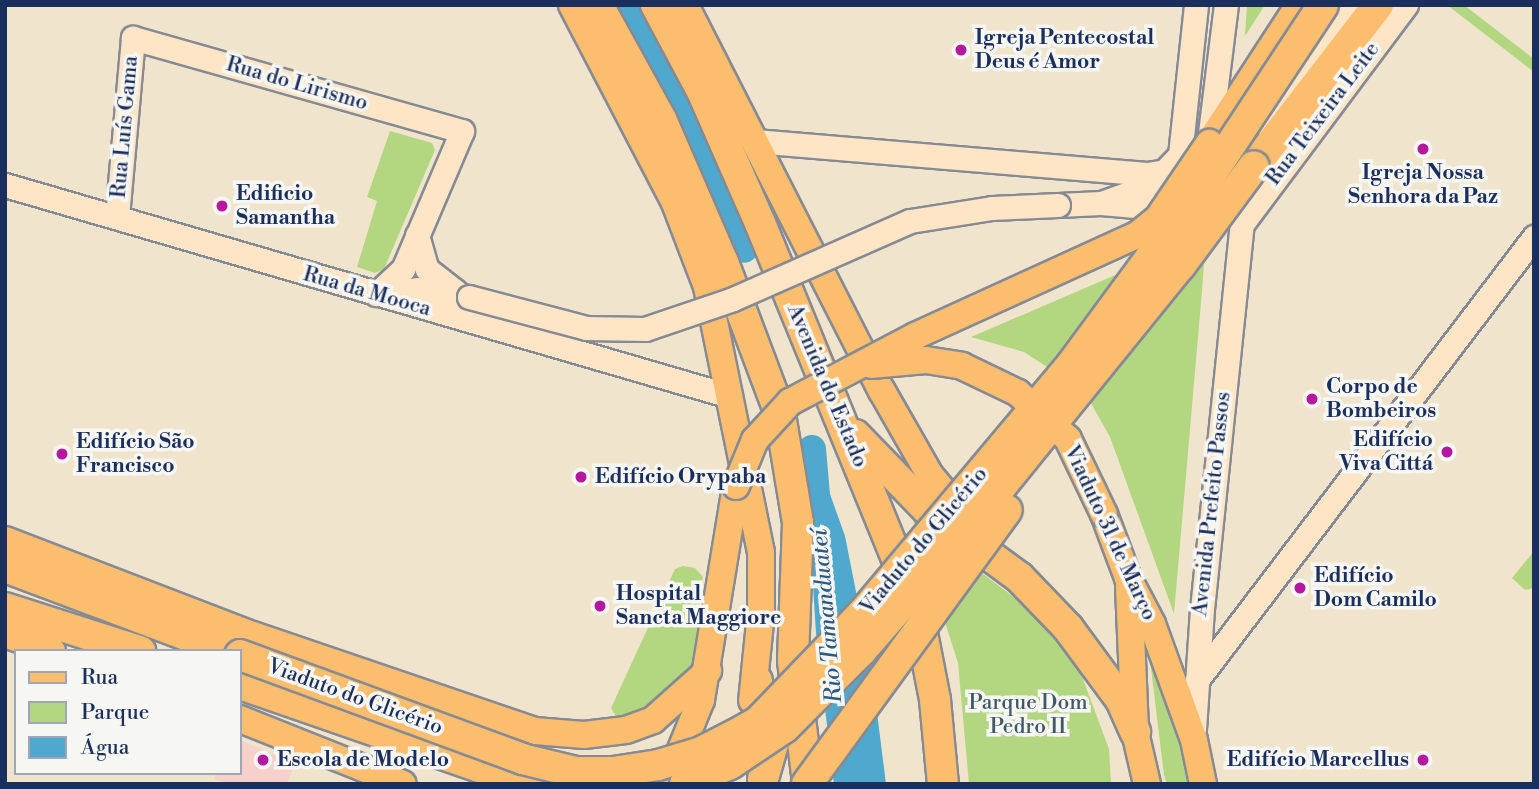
<!DOCTYPE html>
<meta charset="utf-8">
<style>
body{margin:0}
#map{position:relative;width:1539px;height:789px;overflow:hidden;background:#f0e5cc;font-family:"Libre Bodoni",serif}
div>[style]{position:absolute}
.built>*{inset:0;background:#f7d0cc}
.green>*{inset:0;background:#b3d780}
.water>*{inset:0;background:#4fa8cd}
.river>*{height:28px;margin:-14px;padding:0 14px;transform-origin:14px;border-radius:14px;background:#4fa8cd}
.roads{filter:drop-shadow(2px 0 #868a95) drop-shadow(-2px 0 #868a95) drop-shadow(0 2px #868a95) drop-shadow(0 -2px #868a95)}
.secondary>*{height:23px;margin:-11.5px;padding:0 11.5px;transform-origin:11.5px;border-radius:11.5px;background:#fde5c5}
.primary>*{height:26px;margin:-13px;padding:0 13px;transform-origin:13px;border-radius:13px;background:#fbbd6e}
.highway>*{height:30px;margin:-15px;padding:0 15px;transform-origin:15px;border-radius:15px;background:#fbbd6e}
.bridges{filter:drop-shadow(2px 0 #868a95) drop-shadow(-2px 0 #868a95) drop-shadow(0 2px #868a95) drop-shadow(0 -2px #868a95)}
.secondary-bridge>*{height:23px;margin:-11.5px;padding:0 11.5px;transform-origin:11.5px;border-radius:11.5px;background:#fde5c5}
.primary-bridge>*{height:26px;margin:-13px;padding:0 13px;transform-origin:13px;border-radius:13px;background:#fbbd6e}
.highway-bridge>*{height:30px;margin:-15px;padding:0 15px;transform-origin:15px;border-radius:15px;background:#fbbd6e}
.dots>*{width:19px;height:19px;translate:-50% -50%;box-sizing:border-box;border:4px solid #f6f6f2;border-radius:50%}
span{translate:-50% -50%;white-space:nowrap;text-align:center;line-height:1.15;-webkit-text-stroke:7px #f6f6f2;paint-order:stroke}
.poi-label{font-size:21px;color:#1b2f5e;font-weight:700}
.left{translate:0 -50%;text-align:left}
.right{translate:-100% -50%;text-align:right}
.street-label{font-size:21px;color:#1b2f5e}
.park-label{font-size:21px;color:#415966}
.water-label{font-size:23px;color:#2d5985;font-style:italic}
.frame{position:absolute;inset:0;border:7px solid #1b2f5e;pointer-events:none}
.legend{position:absolute;left:14px;top:649px;width:228px;height:126px;box-sizing:border-box;background:#f6f6f2;border:2px solid #9ea6b7;margin:0;padding:9px 12px;list-style:none;font-size:21px;color:#1b2f5e}
.legend li{display:flex;align-items:center;gap:14px;height:35px}
.legend b{width:35px;border:2px solid #9ea6b7}
</style>
<div id="map">
<div class="built">
<i style="clip-path:polygon(240px 740px,295px 764px,287px 784px,230px 784px,214px 779px,216px 773px,240px 773px)"></i>
</div>
<div class="green">
<i style="clip-path:polygon(1247px 5px,1265px 5px,1245px 36px)"></i>
<i style="clip-path:polygon(1447px 5px,1464px 5px,1534px 59px,1534px 72px)"></i>
<i style="clip-path:polygon(390px 131px,432px 143px,435px 150px,384px 269px,375px 273px,357px 267px,377px 201px,367px 197px)"></i>
<i style="clip-path:polygon(1206px 236px,1202px 291px,1174px 614px,1110px 437px,1084px 391px,1024px 352px,971px 337px)"></i>
<i style="clip-path:polygon(913px 521px,1023px 604px,1077px 663px,1109px 749px,1111px 784px,969px 784px,958px 663px)"></i>
<i style="clip-path:polygon(1534px 551px,1534px 588px,1525px 590px,1512px 578px)"></i>
<i style="clip-path:polygon(683px 566px,695px 568px,703px 577px,693px 666px,645px 712px,618px 720px,611px 708px,675px 569px)"></i>
<i style="clip-path:polygon(1149px 652px,1179px 737px,1191px 784px,1167px 784px,1164px 775px)"></i>
</div>
<div class="water">
<i style="clip-path:polygon(816px 455px,845px 536px,872px 673px,886px 784px,834px 784px,816px 633px,805px 457px)"></i>
</div>
<div class="river">
<i style="left:626px;top:5px;width:169px;rotate:62.5deg"></i>
<i style="left:704px;top:155px;width:102px;rotate:66.9deg"></i>
<i style="left:812px;top:449px;width:46px;rotate:85deg"></i>
</div>
<div class="roads">
<div class="secondary">
<i style="left:1270px;top:131px;width:71px;rotate:-61.3deg"></i>
<i style="left:1304px;top:69px;width:79px;rotate:-53.7deg"></i>
<i style="left:755px;top:141px;width:393px;rotate:4.8deg"></i>
<i style="left:1147px;top:174px;width:19px;rotate:-9deg"></i>
<i style="left:1209px;top:141px;width:137px;rotate:-82.9deg"></i>
<i style="left:5px;top:185px;width:755px;rotate:16.23deg"></i>
<i style="left:1101px;top:203px;width:53px;rotate:-19.8deg"></i>
<i style="left:1151px;top:185px;width:42px;rotate:-46deg"></i>
<i style="left:1180px;top:155px;width:151px;rotate:-83.9deg"></i>
<i style="left:1058px;top:205px;width:43px;rotate:-2.7deg"></i>
<i style="left:1101px;top:203px;width:80px;rotate:5deg"></i>
<i style="left:117px;top:217px;width:180px;rotate:-84.9deg"></i>
<i style="left:133px;top:38px;width:342px;rotate:15.8deg"></i>
<i style="left:462px;top:131px;width:150px;rotate:113.1deg"></i>
<i style="left:403px;top:269px;width:37px;rotate:137deg"></i>
<i style="left:417px;top:235px;width:35px;rotate:74deg"></i>
<i style="left:427px;top:269px;width:37px;rotate:38deg"></i>
<i style="left:386px;top:292px;width:32px;rotate:-5deg"></i>
<i style="left:418px;top:289px;width:52px;rotate:8.9deg"></i>
<i style="left:1197px;top:680px;width:557px;rotate:-52.74deg"></i>
<i style="left:1194px;top:729px;width:120px;rotate:-86.2deg"></i>
<i style="left:1202px;top:609px;width:387px;rotate:-84.1deg"></i>
<i style="left:1242px;top:224px;width:274px;rotate:-53.2deg"></i>
</div>
<div class="primary">
<i style="left:572px;top:5px;width:223px;rotate:62.5deg"></i>
<i style="left:675px;top:203px;width:90px;rotate:69.1deg"></i>
<i style="left:707px;top:287px;width:271px;rotate:78.5deg"></i>
<i style="left:761px;top:553px;width:60px;rotate:90deg"></i>
<i style="left:761px;top:613px;width:88px;rotate:95.8deg"></i>
<i style="left:685px;top:5px;width:433px;rotate:63deg"></i>
<i style="left:882px;top:391px;width:97px;rotate:60.3deg"></i>
<i style="left:930px;top:475px;width:57px;rotate:49.9deg"></i>
<i style="left:1209px;top:143px;width:165px;rotate:-56.9deg"></i>
<i style="left:1104px;top:514px;width:68px;rotate:69.4deg"></i>
<i style="left:1128px;top:578px;width:52px;rotate:62.4deg"></i>
<i style="left:1152px;top:624px;width:123px;rotate:70.1deg"></i>
<i style="left:1194px;top:740px;width:45px;rotate:78.4deg"></i>
<i style="left:5px;top:540px;width:266px;rotate:21deg"></i>
<i style="left:253px;top:635px;width:298px;rotate:18.8deg"></i>
<i style="left:535px;top:731px;width:49px;rotate:4.7deg"></i>
<i style="left:584px;top:735px;width:42px;rotate:-6.8deg"></i>
<i style="left:626px;top:730px;width:29px;rotate:-20deg"></i>
<i style="left:653px;top:720px;width:74px;rotate:-41.7deg"></i>
<i style="left:1129px;top:587px;width:145px;rotate:87.6deg"></i>
<i style="left:1135px;top:732px;width:53px;rotate:77deg"></i>
<i style="left:5px;top:634px;width:50px;rotate:19.9deg"></i>
<i style="left:240px;top:719px;width:175px;rotate:21.7deg"></i>
<i style="left:667px;top:784px;width:91px;rotate:-68deg"></i>
<i style="left:701px;top:700px;width:217px;rotate:-80.7deg"></i>
</div>
<div class="highway">
<i style="left:598px;top:5px;width:130px;rotate:61.1deg"></i>
<i style="left:661px;top:119px;width:156px;rotate:66.6deg"></i>
<i style="left:723px;top:262px;width:162px;rotate:69.4deg"></i>
<i style="left:780px;top:414px;width:110px;rotate:80.6deg"></i>
<i style="left:798px;top:523px;width:138px;rotate:92.1deg"></i>
<i style="left:793px;top:661px;width:124px;rotate:83deg"></i>
<i style="left:656px;top:5px;width:98px;rotate:61.9deg"></i>
<i style="left:702px;top:91px;width:144px;rotate:66.3deg"></i>
<i style="left:760px;top:223px;width:415px;rotate:67.8deg"></i>
<i style="left:917px;top:607px;width:95px;rotate:79deg"></i>
<i style="left:935px;top:700px;width:84px;rotate:84.6deg"></i>
<i style="left:1254px;top:166px;width:203px;rotate:-52.4deg"></i>
<i style="left:855px;top:435px;width:106px;rotate:45.8deg"></i>
<i style="left:929px;top:511px;width:112px;rotate:36.3deg"></i>
<i style="left:1019px;top:577px;width:71px;rotate:46.1deg"></i>
<i style="left:1068px;top:628px;width:89px;rotate:53.6deg"></i>
<i style="left:1121px;top:700px;width:35px;rotate:66deg"></i>
<i style="left:5px;top:567px;width:238px;rotate:20.6deg"></i>
<i style="left:5px;top:608px;width:142px;rotate:17.7deg"></i>
<i style="left:757px;top:681px;width:59px;rotate:87.1deg"></i>
<i style="left:240px;top:684px;width:306px;rotate:19.1deg"></i>
<i style="left:763px;top:779px;width:66px;rotate:-74.1deg"></i>
</div>
</div>
<div class="bridges">
<div class="secondary-bridge">
<i style="left:469px;top:297px;width:121px;rotate:14.8deg"></i>
<i style="left:586px;top:328px;width:59px;rotate:1deg"></i>
<i style="left:645px;top:329px;width:93px;rotate:-18.8deg"></i>
<i style="left:733px;top:299px;width:193px;rotate:-23.8deg"></i>
<i style="left:910px;top:221px;width:83px;rotate:-9deg"></i>
<i style="left:992px;top:208px;width:66px;rotate:-2.6deg"></i>
</div>
<div class="primary-bridge">
<i style="left:871px;top:365px;width:55px;rotate:-5.2deg"></i>
<i style="left:926px;top:360px;width:36px;rotate:9deg"></i>
<i style="left:962px;top:366px;width:62px;rotate:25.7deg"></i>
<i style="left:1018px;top:393px;width:68px;rotate:42.6deg"></i>
<i style="left:1068px;top:439px;width:83px;rotate:64.4deg"></i>
<i style="left:736px;top:486px;width:50px;rotate:-67.6deg"></i>
<i style="left:755px;top:440px;width:52px;rotate:-47.4deg"></i>
<i style="left:790px;top:402px;width:141px;rotate:-27.8deg"></i>
<i style="left:915px;top:336px;width:244px;rotate:-24.5deg"></i>
<i style="left:1137px;top:235px;width:27px;rotate:-39deg"></i>
<i style="left:1158px;top:218px;width:91px;rotate:-55.8deg"></i>
</div>
<div class="highway-bridge">
<i style="left:240px;top:655px;width:301px;rotate:20.2deg"></i>
<i style="left:522px;top:759px;width:56px;rotate:13.5deg"></i>
<i style="left:576px;top:772px;width:37px"></i>
<i style="left:613px;top:772px;width:46px;rotate:-8.8deg"></i>
<i style="left:658px;top:765px;width:45px;rotate:-16.8deg"></i>
<i style="left:701px;top:752px;width:46px;rotate:-27.1deg"></i>
<i style="left:742px;top:731px;width:20px;rotate:-30deg"></i>
<i style="left:759px;top:721px;width:151px;rotate:-46.1deg"></i>
<i style="left:864px;top:612px;width:324px;rotate:-50deg"></i>
<i style="left:1072px;top:364px;width:226px;rotate:-53.6deg"></i>
<i style="left:1206px;top:182px;width:212px;rotate:-56.5deg"></i>
<i style="left:685px;top:784px;width:49px;rotate:-24deg"></i>
<i style="left:730px;top:764px;width:66px;rotate:-33.9deg"></i>
<i style="left:785px;top:727px;width:107px;rotate:-45deg"></i>
<i style="left:861px;top:651px;width:152px;rotate:-49deg"></i>
<i style="left:961px;top:536px;width:348px;rotate:-51deg"></i>
<i style="left:1180px;top:266px;width:124px;rotate:-53.5deg"></i>
<i style="left:807px;top:784px;width:339px;rotate:-53.9deg"></i>
</div>
</div>
<div class="dots">
<i style="left:961px;top:50px;background:#b5179e"></i>
<i style="left:1423px;top:149px;background:#b5179e"></i>
<i style="left:222px;top:206px;background:#b5179e"></i>
<i style="left:1312px;top:399px;background:#b5179e"></i>
<i style="left:1447px;top:452px;background:#b5179e"></i>
<i style="left:62px;top:454px;background:#b5179e"></i>
<i style="left:581px;top:477px;background:#b5179e"></i>
<i style="left:1300px;top:588px;background:#b5179e"></i>
<i style="left:600px;top:606px;background:#b5179e"></i>
<i style="left:263px;top:760px;background:#b5179e"></i>
<i style="left:1423px;top:760px;background:#b5179e"></i>
</div>
<div class="poi-label">
<span class="left" style="left:975px;top:50px">Igreja Pentecostal<br>Deus é Amor</span>
<span style="left:1423px;top:185px">Igreja Nossa<br>Senhora da Paz</span>
<span class="left" style="left:236px;top:206px">Edificio<br>Samantha</span>
<span class="left" style="left:1326px;top:399px">Corpo de<br>Bombeiros</span>
<span class="right" style="left:1433px;top:452px">Edifício<br>Viva Cittá</span>
<span class="left" style="left:76px;top:454px">Edifício São<br>Francisco</span>
<span class="left" style="left:595px;top:477px">Edifício Orypaba</span>
<span class="left" style="left:1314px;top:588px">Edifício<br>Dom Camilo</span>
<span class="left" style="left:616px;top:606px">Hospital<br>Sancta Maggiore</span>
<span class="left" style="left:277px;top:760px">Escola de Modelo</span>
<span class="right" style="left:1409px;top:760px">Edifício Marcellus</span>
</div>
<div class="street-label">
<span style="left:297px;top:84px;rotate:16deg">Rua do Lirismo</span>
<span style="left:1323px;top:114px;rotate:-53deg">Rua Teixeira Leite</span>
<span style="left:125px;top:127px;rotate:-85deg">Rua Luís Gama</span>
<span style="left:367px;top:292px;rotate:16deg">Rua da Mooca</span>
<span style="left:827px;top:386px;rotate:67deg">Avenida do Estado</span>
<span style="left:1212px;top:504px;rotate:-84deg">Avenida Prefeito Passos</span>
<span style="left:1110px;top:533px;rotate:65deg">Viaduto 31 de Março</span>
<span style="left:924px;top:541px;rotate:-50deg">Viaduto do Glicério</span>
<span style="left:355px;top:697px;rotate:20deg">Viaduto do Glicério</span>
</div>
<div class="park-label">
<span style="left:1028px;top:715px">Parque Dom<br>Pedro II</span>
</div>
<div class="water-label">
<span style="left:827px;top:616px;rotate:-95deg">Rio Tamanduateí</span>
</div>
<div class="frame"></div>
<ul class="legend">
<li><b style="height:9px;background:#fbbd6e"></b>Rua</li>
<li><b style="height:19px;background:#b3d780"></b>Parque</li>
<li><b style="height:19px;background:#4fa8cd"></b>Água</li>
</ul>
</div>
